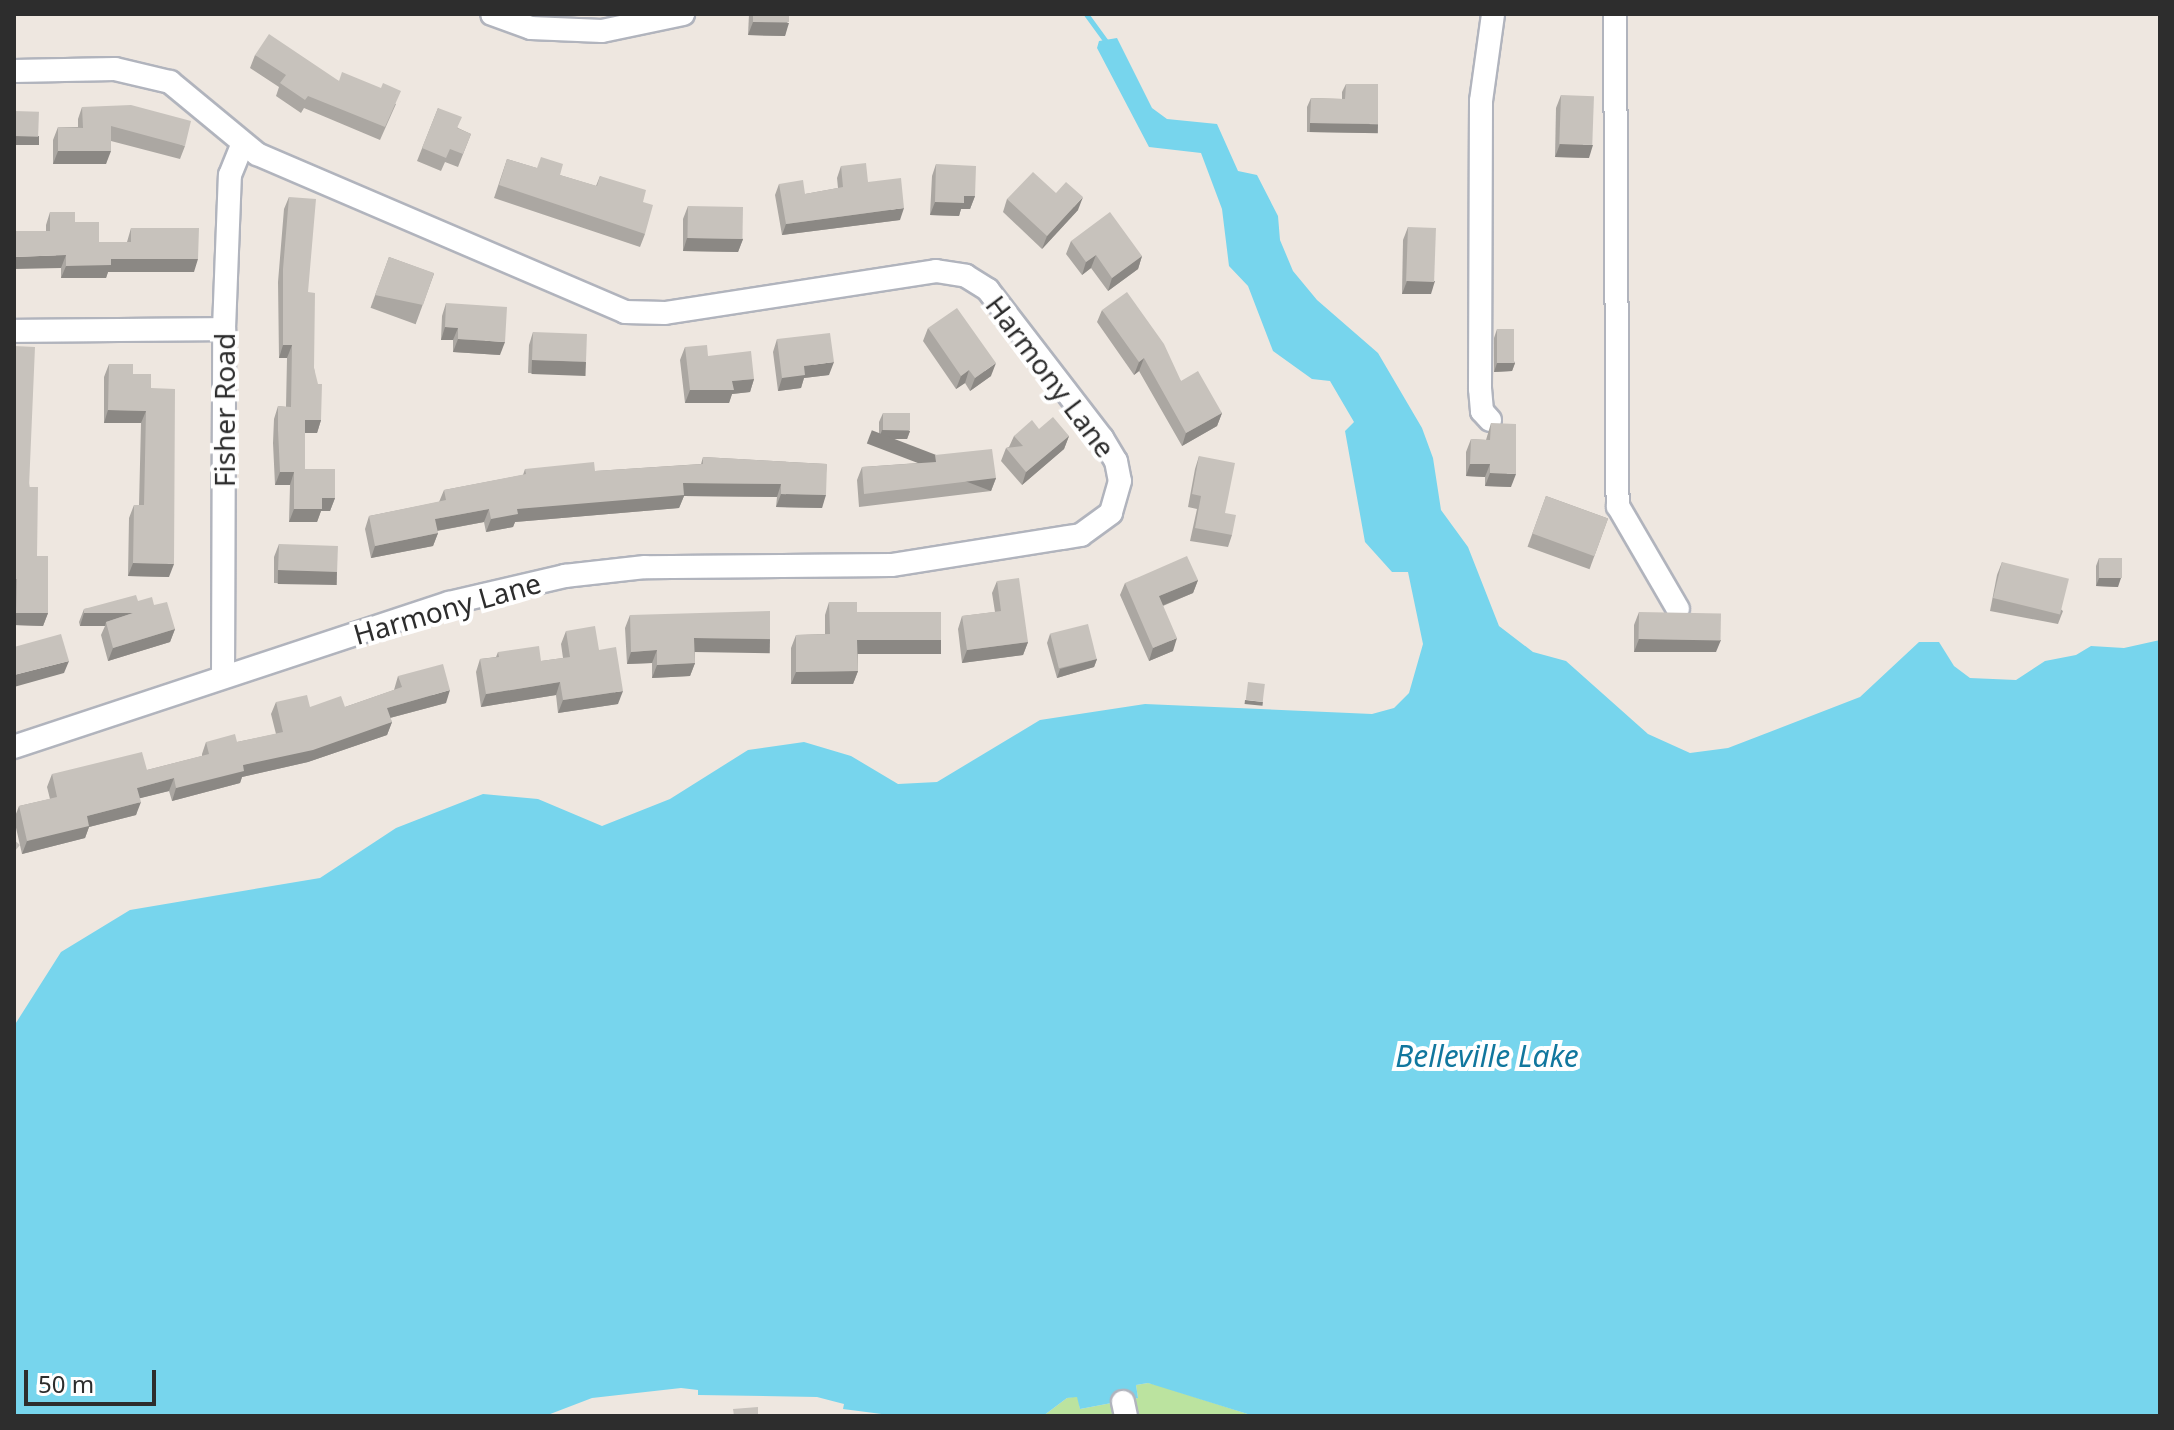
<!DOCTYPE html>
<style>
body{margin:0}
#map{position:relative;width:2174px;height:1430px;overflow:hidden;background:#eee7e0;font-family:"Noto Sans",sans-serif}
div>[style]{position:absolute}
.green>*{inset:0;background:#bbe39f}
.water>*{inset:0;background:#77d5ed}
.stream>*{height:5px;margin:-2.5px;padding:0 2.5px;transform-origin:2.5px;border-radius:2.5px;background:#77d5ed}
.roads{filter:drop-shadow(2px 0 #b1b4bd) drop-shadow(-2px 0 #b1b4bd) drop-shadow(0 2px #b1b4bd) drop-shadow(0 -2px #b1b4bd)}
.minor>*{height:22px;margin:-11px;padding:0 11px;transform-origin:11px;border-radius:11px;background:#fff}
.wall>*{inset:0;background:#aba7a2;transform-origin:0 0}
.shaded-wall>*{inset:0;background:#8b8884;transform-origin:0 0}
.building>*{inset:0;background:#c7c2bc;transform-origin:0 0}
span{translate:-50% -50%;white-space:nowrap;text-align:center;line-height:1.15;-webkit-text-stroke:8px #fff;paint-order:stroke}
.street-label{font-size:28px;color:#2d2d2d}
.water-label{font-size:30px;color:#11779e;font-style:italic}
.frame{position:absolute;inset:0;border:16px solid #2d2d2d;pointer-events:none}
.scale{position:absolute;left:24px;top:1370px;width:132px;height:36px;box-sizing:border-box;border:4px solid #2d2d2d;border-top:0;padding-left:10px;font-size:24px;line-height:28px;white-space:nowrap;color:#2d2d2d;-webkit-text-stroke:6px #fff;paint-order:stroke}
</style>
<div id="map">
<div class="green">
<i style="clip-path:polygon(1148px 1383px,1157px 1385px,1254px 1416px,1043px 1416px,1067px 1398px,1078px 1396px,1080px 1409px,1138px 1398px,1136px 1385px)"></i>
</div>
<div class="water">
<i style="clip-path:polygon(1117px 38px,1152px 108px,1167px 119px,1217px 124px,1238px 171px,1257px 175px,1278px 216px,1280px 240px,1293px 271px,1317px 300px,1378px 353px,1422px 428px,1433px 458px,1441px 510px,1468px 547px,1499px 626px,1533px 652px,1566px 661px,1648px 734px,1690px 753px,1728px 748px,1860px 697px,1919px 642px,1939px 642px,1954px 666px,1970px 678px,2016px 680px,2045px 661px,2076px 655px,2091px 646px,2124px 648px,2160px 640px,2160px 1416px,1254px 1416px,1148px 1383px,1136px 1385px,1138px 1398px,1080px 1409px,1077px 1397px,1067px 1398px,1043px 1416px,897px 1416px,843px 1409px,844px 1404px,817px 1397px,698px 1395px,698px 1390px,681px 1388px,592px 1398px,545px 1416px,14px 1416px,14px 1026px,61px 952px,130px 910px,320px 878px,396px 828px,483px 794px,538px 799px,602px 826px,670px 799px,748px 750px,804px 742px,851px 756px,898px 784px,937px 782px,1040px 720px,1145px 704px,1372px 714px,1394px 708px,1409px 693px,1423px 644px,1408px 572px,1392px 572px,1365px 542px,1345px 431px,1354px 422px,1330px 381px,1312px 379px,1273px 351px,1248px 286px,1229px 266px,1222px 209px,1201px 153px,1149px 147px,1097px 48px,1099px 41px)"></i>
</div>
<div class="stream">
<i style="left:1086px;top:14px;width:39px;rotate:54deg"></i>
</div>
<div class="roads">
<div class="minor">
<i style="left:492px;top:14px;width:41px;rotate:19.7deg"></i>
<i style="left:531px;top:28px;width:71px;rotate:2.4deg"></i>
<i style="left:602px;top:31px;width:83px;rotate:-11.9deg"></i>
<i style="left:1615px;top:14px;width:492px;rotate:89.7deg"></i>
<i style="left:1618px;top:506px;width:119px;rotate:59.8deg"></i>
<i style="left:14px;top:71px;width:101px;rotate:-1.1deg"></i>
<i style="left:115px;top:69px;width:57px;rotate:13.3deg"></i>
<i style="left:170px;top:82px;width:113px;rotate:39.6deg"></i>
<i style="left:257px;top:154px;width:400px;rotate:23.2deg"></i>
<i style="left:625px;top:312px;width:40px;rotate:1.4deg"></i>
<i style="left:665px;top:313px;width:274px;rotate:-8.8deg"></i>
<i style="left:936px;top:271px;width:30px;rotate:9deg"></i>
<i style="left:966px;top:276px;width:26px;rotate:32deg"></i>
<i style="left:988px;top:290px;width:187px;rotate:52.4deg"></i>
<i style="left:1102px;top:438px;width:27px;rotate:59deg"></i>
<i style="left:1116px;top:461px;width:20px;rotate:79deg"></i>
<i style="left:1120px;top:481px;width:33px;rotate:106deg"></i>
<i style="left:1111px;top:513px;width:37px;rotate:144deg"></i>
<i style="left:1081px;top:535px;width:192px;rotate:171deg"></i>
<i style="left:891px;top:565px;width:246px;rotate:179.5deg"></i>
<i style="left:645px;top:567px;width:81px;rotate:173.6deg"></i>
<i style="left:565px;top:576px;width:119px;rotate:166.9deg"></i>
<i style="left:449px;top:603px;width:458px;rotate:161.7deg"></i>
<i style="left:14px;top:331px;width:210px;rotate:-0.5deg"></i>
<i style="left:1490px;top:420px;width:12px;rotate:-132deg"></i>
<i style="left:1482px;top:411px;width:22px;rotate:-95deg"></i>
<i style="left:1480px;top:389px;width:288px;rotate:-89.8deg"></i>
<i style="left:1481px;top:101px;width:88px;rotate:-82.1deg"></i>
<i style="left:223px;top:677px;width:348px;rotate:-89.8deg"></i>
<i style="left:224px;top:329px;width:154px;rotate:-87.8deg"></i>
<i style="left:230px;top:175px;width:31px;rotate:-68deg"></i>
<i style="left:1123px;top:1402px;width:14px;rotate:78deg"></i>
</div>
</div>
<div class="wall">
<i style="clip-path:polygon(749px 14px,789px 14px,785px 36px,748px 35px)"></i>
<i style="clip-path:polygon(255px 55px,339px 81px,396px 104px,380px 140px,304px 108px,301px 113px,276px 96px,279px 87px,250px 68px)"></i>
<i style="clip-path:polygon(1346px 84px,1375px 133px,1307px 132px,1307px 107px,1311px 98px,1342px 99px,1342px 92px)"></i>
<i style="clip-path:polygon(1561px 95px,1589px 158px,1555px 157px,1556px 108px)"></i>
<i style="clip-path:polygon(82px 107px,185px 146px,180px 159px,111px 141px,106px 164px,53px 164px,53px 140px,58px 127px,78px 127px,78px 119px)"></i>
<i style="clip-path:polygon(438px 108px,458px 128px,471px 134px,458px 167px,445px 162px,441px 171px,417px 161px)"></i>
<i style="clip-path:polygon(507px 159px,596px 186px,600px 176px,643px 202px,645px 234px,640px 247px,494px 198px)"></i>
<i style="clip-path:polygon(936px 164px,975px 196px,970px 209px,961px 209px,959px 216px,930px 215px,932px 176px)"></i>
<i style="clip-path:polygon(841px 166px,868px 182px,900px 220px,782px 235px,775px 195px,779px 184px,805px 194px,838px 188px,837px 178px)"></i>
<i style="clip-path:polygon(1056px 193px,1078px 210px,1042px 249px,1003px 212px,1007px 199px)"></i>
<i style="clip-path:polygon(289px 197px,308px 292px,314px 368px,321px 420px,317px 433px,305px 433px,305px 469px,335px 498px,330px 511px,321px 511px,317px 522px,289px 522px,290px 485px,275px 485px,273px 443px,274px 419px,278px 406px,286px 407px,287px 358px,279px 358px,278px 282px,284px 209px)"></i>
<i style="clip-path:polygon(688px 206px,743px 239px,738px 252px,683px 251px,683px 219px)"></i>
<i style="clip-path:polygon(50px 212px,75px 222px,99px 242px,127px 242px,131px 228px,194px 272px,108px 272px,106px 278px,61px 278px,61px 268px,46px 231px,46px 225px)"></i>
<i style="clip-path:polygon(1408px 227px,1431px 294px,1402px 294px,1403px 240px)"></i>
<i style="clip-path:polygon(1071px 241px,1142px 256px,1138px 269px,1108px 291px,1091px 268px,1082px 275px,1066px 254px)"></i>
<i style="left:389px;top:257px;width:48px;height:54px;rotate:20deg"></i>
<i style="clip-path:polygon(446px 303px,500px 355px,453px 352px,453px 340px,441px 340px,442px 316px)"></i>
<i style="clip-path:polygon(1102px 310px,1181px 381px,1222px 413px,1217px 426px,1182px 446px,1139px 371px,1134px 375px,1097px 322px)"></i>
<i style="clip-path:polygon(928px 328px,991px 376px,970px 391px,965px 383px,956px 389px,923px 341px)"></i>
<i style="clip-path:polygon(1497px 329px,1515px 363px,1512px 371px,1494px 372px,1494px 338px)"></i>
<i style="clip-path:polygon(533px 332px,586px 362px,582px 375px,528px 373px,529px 345px)"></i>
<i style="clip-path:polygon(777px 339px,829px 375px,804px 378px,801px 388px,778px 391px,773px 352px)"></i>
<i style="clip-path:polygon(14px 346px,37px 556px,48px 613px,43px 626px,14px 625px)"></i>
<i style="clip-path:polygon(685px 347px,708px 356px,754px 379px,750px 392px,732px 394px,729px 403px,685px 403px,680px 360px)"></i>
<i style="clip-path:polygon(109px 364px,133px 374px,151px 388px,169px 577px,128px 576px,129px 518px,134px 505px,139px 505px,141px 423px,104px 423px,104px 377px)"></i>
<i style="clip-path:polygon(883px 413px,910px 431px,907px 439px,879px 439px,879px 422px)"></i>
<i style="clip-path:polygon(1491px 423px,1511px 487px,1485px 486px,1485px 477px,1466px 476px,1466px 452px,1471px 439px,1486px 440px)"></i>
<i style="clip-path:polygon(1039px 429px,1069px 436px,1064px 449px,1022px 485px,1001px 461px,1006px 448px,1009px 447px,1014px 436px)"></i>
<i style="clip-path:polygon(935px 455px,996px 478px,991px 491px,859px 507px,857px 480px,862px 467px,932px 462px)"></i>
<i style="clip-path:polygon(1199px 456px,1232px 535px,1228px 547px,1190px 541px,1197px 509px,1188px 507px,1195px 469px)"></i>
<i style="clip-path:polygon(703px 457px,827px 464px,822px 508px,776px 507px,777px 497px,684px 496px,679px 508px,515px 522px,513px 527px,486px 532px,484px 522px,437px 531px,438px 533px,433px 546px,371px 558px,365px 529px,369px 516px,439px 502px,444px 490px,523px 475px,525px 469px,595px 471px,701px 464px)"></i>
<i style="left:1546px;top:496px;width:66px;height:54px;rotate:20deg"></i>
<i style="clip-path:polygon(279px 544px,333px 584px,274px 583px,274px 557px)"></i>
<i style="clip-path:polygon(2099px 558px,2118px 587px,2096px 586px,2096px 566px)"></i>
<i style="clip-path:polygon(2002px 562px,2063px 611px,2058px 624px,1990px 611px,1997px 575px)"></i>
<i style="clip-path:polygon(1198px 580px,1193px 593px,1163px 606px,1173px 651px,1149px 661px,1120px 595px,1125px 583px)"></i>
<i style="clip-path:polygon(997px 581px,1028px 642px,1023px 655px,962px 663px,958px 629px,962px 616px,995px 612px,992px 593px)"></i>
<i style="clip-path:polygon(138px 601px,154px 605px,175px 629px,170px 642px,108px 661px,101px 635px,105px 626px,80px 626px,79px 622px,84px 609px)"></i>
<i style="clip-path:polygon(829px 602px,857px 612px,936px 653px,858px 653px,858px 671px,853px 684px,791px 684px,791px 648px,796px 635px,825px 634px,825px 615px)"></i>
<i style="clip-path:polygon(1639px 612px,1716px 652px,1634px 652px,1634px 625px)"></i>
<i style="clip-path:polygon(630px 615px,770px 639px,765px 652px,695px 651px,695px 663px,690px 676px,652px 678px,652px 663px,627px 664px,625px 628px)"></i>
<i style="clip-path:polygon(566px 631px,599px 650px,618px 704px,558px 713px,556px 695px,481px 707px,476px 672px,480px 659px,496px 657px,498px 652px,541px 661px,563px 658px,561px 644px)"></i>
<i style="clip-path:polygon(1050px 634px,1097px 659px,1094px 667px,1057px 678px,1047px 643px)"></i>
<i style="clip-path:polygon(398px 676px,446px 703px,390px 718px,392px 722px,387px 735px,308px 762px,242px 777px,240px 783px,172px 801px,169px 791px,140px 798px,136px 815px,89px 827px,85px 838px,22px 854px,14px 819px,19px 806px,50px 799px,47px 787px,52px 774px,147px 770px,202px 756px,202px 754px,206px 742px,237px 742px,276px 734px,271px 714px,276px 702px,310px 707px,345px 707px,394px 690px)"></i>
</div>
<div class="shaded-wall">
<i style="clip-path:polygon(753px 22px,789px 23px,785px 36px,748px 35px)"></i>
<i style="left:1310px;top:123px;width:68px;height:9px;rotate:1deg"></i>
<i style="left:14px;top:136px;width:25px;height:9px"></i>
<i style="clip-path:polygon(1560px 144px,1593px 145px,1589px 158px,1555px 157px)"></i>
<i style="clip-path:polygon(58px 151px,111px 151px,106px 164px,53px 164px)"></i>
<i style="clip-path:polygon(964px 196px,975px 196px,970px 209px,961px 209px,959px 216px,930px 215px,935px 202px)"></i>
<i style="clip-path:polygon(1083px 197px,1078px 210px,1042px 249px,1047px 236px)"></i>
<i style="clip-path:polygon(904px 208px,900px 220px,782px 235px,786px 224px)"></i>
<i style="clip-path:polygon(687px 238px,743px 239px,738px 252px,683px 251px)"></i>
<i style="clip-path:polygon(66px 255px,61px 268px,14px 269px,14px 257px)"></i>
<i style="clip-path:polygon(1096px 255px,1091px 268px,1082px 275px,1086px 262px)"></i>
<i style="clip-path:polygon(1142px 256px,1138px 269px,1108px 291px,1112px 278px)"></i>
<i style="clip-path:polygon(111px 259px,198px 259px,194px 272px,108px 272px,106px 278px,61px 278px,66px 266px)"></i>
<i style="clip-path:polygon(1407px 281px,1435px 281px,1431px 294px,1402px 294px)"></i>
<i style="clip-path:polygon(445px 327px,458px 328px,453px 340px,441px 340px)"></i>
<i style="clip-path:polygon(458px 339px,505px 342px,500px 355px,453px 352px)"></i>
<i style="clip-path:polygon(283px 345px,292px 345px,287px 358px,279px 358px)"></i>
<i style="clip-path:polygon(1144px 358px,1139px 371px,1134px 375px,1139px 362px)"></i>
<i style="left:532px;top:360px;width:54px;height:14px;rotate:2deg"></i>
<i style="clip-path:polygon(834px 362px,829px 375px,804px 378px,801px 388px,778px 391px,782px 378px,804px 366px)"></i>
<i style="clip-path:polygon(996px 363px,991px 376px,970px 391px,975px 378px)"></i>
<i style="clip-path:polygon(1497px 363px,1515px 363px,1512px 371px,1494px 372px)"></i>
<i style="clip-path:polygon(969px 370px,965px 383px,956px 389px,961px 376px)"></i>
<i style="clip-path:polygon(754px 379px,750px 392px,732px 394px,729px 403px,685px 403px,690px 390px,732px 381px)"></i>
<i style="clip-path:polygon(108px 410px,146px 411px,141px 423px,104px 423px)"></i>
<i style="clip-path:polygon(1222px 413px,1217px 426px,1182px 446px,1186px 433px)"></i>
<i style="clip-path:polygon(305px 420px,321px 420px,317px 433px,300px 433px)"></i>
<i style="clip-path:polygon(882px 430px,910px 431px,907px 439px,879px 439px)"></i>
<i style="clip-path:polygon(1069px 436px,1064px 449px,1022px 485px,1026px 472px)"></i>
<i style="clip-path:polygon(1470px 464px,1490px 464px,1485px 477px,1466px 476px)"></i>
<i style="clip-path:polygon(280px 472px,294px 472px,290px 485px,275px 485px)"></i>
<i style="clip-path:polygon(1490px 473px,1516px 474px,1511px 487px,1485px 486px)"></i>
<i style="left:996px;top:478px;width:14px;height:133px;rotate:111deg"></i>
<i style="clip-path:polygon(683px 483px,781px 484px,777px 497px,684px 496px,679px 508px,515px 522px,513px 527px,486px 532px,491px 519px,517px 509px)"></i>
<i style="clip-path:polygon(781px 494px,826px 495px,822px 508px,776px 507px)"></i>
<i style="clip-path:polygon(322px 498px,335px 498px,330px 511px,321px 511px,317px 522px,289px 522px,294px 509px)"></i>
<i style="clip-path:polygon(489px 509px,484px 522px,430px 532px,435px 519px)"></i>
<i style="clip-path:polygon(438px 533px,433px 546px,371px 558px,375px 546px)"></i>
<i style="clip-path:polygon(133px 563px,174px 564px,169px 577px,128px 576px)"></i>
<i style="left:278px;top:570px;width:59px;height:14px;rotate:1deg"></i>
<i style="clip-path:polygon(2099px 578px,2121px 578px,2118px 587px,2096px 586px)"></i>
<i style="clip-path:polygon(1198px 580px,1193px 593px,1154px 609px,1159px 596px)"></i>
<i style="clip-path:polygon(16px 613px,48px 613px,43px 626px,14px 625px,14px 620px)"></i>
<i style="clip-path:polygon(84px 613px,133px 613px,106px 622px,105px 626px,80px 626px)"></i>
<i style="clip-path:polygon(175px 629px,170px 642px,108px 661px,113px 648px)"></i>
<i style="left:694px;top:638px;width:76px;height:14px;rotate:1deg"></i>
<i style="clip-path:polygon(1177px 638px,1173px 651px,1149px 661px,1153px 648px)"></i>
<i style="clip-path:polygon(1639px 639px,1721px 640px,1716px 652px,1634px 652px)"></i>
<i style="left:857px;top:640px;width:84px;height:14px"></i>
<i style="clip-path:polygon(1028px 642px,1023px 655px,962px 663px,967px 650px)"></i>
<i style="clip-path:polygon(657px 650px,652px 663px,627px 664px,631px 652px)"></i>
<i style="clip-path:polygon(1097px 659px,1094px 667px,1057px 678px,1060px 669px)"></i>
<i style="clip-path:polygon(69px 661px,64px 673px,14px 687px,14px 675px)"></i>
<i style="clip-path:polygon(695px 663px,690px 676px,652px 678px,657px 665px)"></i>
<i style="clip-path:polygon(858px 671px,853px 684px,791px 684px,796px 672px)"></i>
<i style="clip-path:polygon(560px 682px,556px 695px,481px 707px,486px 694px)"></i>
<i style="clip-path:polygon(450px 690px,446px 703px,382px 720px,387px 708px)"></i>
<i style="clip-path:polygon(623px 691px,618px 704px,558px 713px,563px 700px)"></i>
<i style="left:1245px;top:700px;width:18px;height:4px;rotate:6deg"></i>
<i style="clip-path:polygon(392px 722px,387px 735px,308px 762px,242px 777px,240px 783px,172px 801px,176px 788px,243px 765px)"></i>
<i style="clip-path:polygon(174px 778px,169px 791px,133px 800px,137px 788px)"></i>
<i style="clip-path:polygon(141px 802px,136px 815px,89px 827px,85px 838px,22px 854px,27px 841px,87px 816px)"></i>
</div>
<div class="building">
<i style="left:753px;top:14px;width:36px;height:8px"></i>
<i style="clip-path:polygon(269px 34px,339px 81px,342px 72px,381px 88px,383px 83px,401px 91px,385px 127px,308px 96px,305px 100px,280px 83px,286px 75px,255px 55px)"></i>
<i style="clip-path:polygon(1346px 84px,1378px 84px,1378px 124px,1310px 123px,1311px 98px,1345px 99px)"></i>
<i style="left:1561px;top:95px;width:33px;height:49px;rotate:2deg"></i>
<i style="clip-path:polygon(131px 105px,191px 121px,185px 146px,111px 126px,111px 151px,58px 151px,58px 127px,83px 128px,82px 107px)"></i>
<i style="clip-path:polygon(438px 108px,462px 117px,457px 128px,471px 134px,463px 154px,450px 149px,446px 158px,422px 148px)"></i>
<i style="left:14px;top:111px;width:25px;height:25px;rotate:2deg"></i>
<i style="clip-path:polygon(541px 157px,563px 164px,560px 175px,597px 186px,600px 176px,646px 190px,643px 202px,653px 205px,645px 234px,499px 185px,507px 159px,537px 168px)"></i>
<i style="clip-path:polygon(866px 163px,868px 182px,901px 178px,904px 208px,786px 224px,779px 184px,803px 180px,805px 194px,843px 187px,841px 166px)"></i>
<i style="clip-path:polygon(936px 164px,976px 166px,975px 196px,964px 196px,964px 203px,935px 202px)"></i>
<i style="clip-path:polygon(1033px 172px,1056px 193px,1066px 182px,1083px 197px,1047px 236px,1007px 199px)"></i>
<i style="clip-path:polygon(289px 197px,316px 199px,308px 292px,315px 293px,314px 368px,318px 384px,322px 384px,321px 420px,305px 420px,305px 469px,335px 469px,335px 498px,322px 498px,322px 509px,294px 509px,294px 472px,280px 472px,278px 430px,278px 406px,291px 407px,292px 345px,283px 345px,283px 269px)"></i>
<i style="left:688px;top:206px;width:55px;height:32px;rotate:1deg"></i>
<i style="clip-path:polygon(50px 212px,75px 212px,75px 222px,99px 222px,99px 242px,131px 242px,131px 228px,199px 228px,198px 259px,111px 259px,111px 265px,66px 266px,66px 255px,14px 257px,14px 231px,50px 231px)"></i>
<i style="clip-path:polygon(1110px 212px,1142px 256px,1112px 278px,1096px 255px,1086px 262px,1071px 241px)"></i>
<i style="left:1408px;top:227px;width:28px;height:54px;rotate:2deg"></i>
<i style="clip-path:polygon(389px 257px,434px 273px,423px 305px,375px 295px)"></i>
<i style="clip-path:polygon(1127px 292px,1164px 344px,1181px 381px,1198px 371px,1222px 413px,1186px 433px,1144px 358px,1139px 362px,1102px 310px)"></i>
<i style="clip-path:polygon(446px 303px,507px 307px,505px 342px,458px 339px,458px 328px,445px 327px)"></i>
<i style="clip-path:polygon(957px 308px,996px 363px,975px 378px,969px 370px,961px 376px,928px 328px)"></i>
<i style="left:1497px;top:329px;width:17px;height:34px"></i>
<i style="left:533px;top:332px;width:54px;height:28px;rotate:2deg"></i>
<i style="clip-path:polygon(830px 333px,834px 362px,804px 366px,805px 375px,782px 378px,777px 339px)"></i>
<i style="clip-path:polygon(707px 345px,708px 356px,751px 351px,754px 379px,732px 381px,734px 390px,690px 390px,685px 347px)"></i>
<i style="clip-path:polygon(14px 346px,35px 347px,29px 487px,38px 487px,37px 556px,48px 556px,48px 613px,16px 613px,17px 579px,14px 579px)"></i>
<i style="clip-path:polygon(109px 364px,133px 364px,133px 374px,151px 374px,151px 388px,175px 389px,174px 564px,133px 563px,134px 505px,144px 505px,146px 411px,108px 410px)"></i>
<i style="left:883px;top:413px;width:27px;height:17px"></i>
<i style="clip-path:polygon(1053px 417px,1069px 436px,1026px 472px,1006px 448px,1023px 446px,1014px 436px,1032px 420px,1039px 429px)"></i>
<i style="clip-path:polygon(1491px 423px,1516px 424px,1516px 474px,1490px 473px,1490px 464px,1470px 464px,1471px 439px,1490px 440px)"></i>
<i style="clip-path:polygon(992px 449px,996px 478px,864px 494px,862px 467px,936px 462px,935px 455px)"></i>
<i style="clip-path:polygon(1199px 456px,1235px 463px,1225px 513px,1236px 515px,1232px 535px,1195px 528px,1201px 496px,1192px 494px)"></i>
<i style="clip-path:polygon(703px 457px,827px 464px,826px 495px,781px 494px,781px 484px,683px 483px,684px 495px,517px 509px,518px 514px,491px 519px,489px 509px,435px 519px,438px 533px,375px 546px,369px 516px,446px 500px,444px 490px,526px 474px,525px 469px,594px 462px,595px 471px,703px 464px)"></i>
<i style="left:1546px;top:496px;width:66px;height:40px;rotate:20deg"></i>
<i style="left:279px;top:544px;width:59px;height:26px;rotate:2deg"></i>
<i style="clip-path:polygon(1187px 556px,1198px 580px,1159px 596px,1177px 638px,1153px 648px,1125px 583px)"></i>
<i style="left:2099px;top:558px;width:23px;height:20px"></i>
<i style="left:2002px;top:562px;width:69px;height:37px;rotate:14deg"></i>
<i style="clip-path:polygon(1019px 578px,1028px 642px,967px 650px,962px 616px,1001px 611px,997px 581px)"></i>
<i style="clip-path:polygon(136px 595px,138px 601px,152px 597px,154px 605px,167px 602px,175px 629px,113px 648px,106px 622px,133px 613px,84px 613px,84px 609px)"></i>
<i style="clip-path:polygon(829px 602px,857px 602px,857px 612px,941px 612px,941px 640px,857px 640px,858px 671px,796px 672px,796px 635px,830px 634px)"></i>
<i style="clip-path:polygon(770px 611px,770px 639px,694px 638px,695px 663px,657px 665px,657px 650px,631px 652px,630px 615px)"></i>
<i style="left:1639px;top:612px;width:82px;height:27px;rotate:1deg"></i>
<i style="left:1088px;top:624px;width:36px;height:39px;rotate:76deg"></i>
<i style="clip-path:polygon(595px 626px,599px 650px,616px 647px,623px 691px,563px 700px,560px 682px,486px 694px,480px 659px,499px 657px,498px 652px,539px 646px,541px 661px,570px 657px,566px 631px)"></i>
<i style="clip-path:polygon(61px 634px,69px 661px,14px 675px,14px 647px)"></i>
<i style="clip-path:polygon(443px 664px,450px 690px,387px 708px,392px 722px,313px 750px,243px 765px,244px 771px,176px 788px,174px 778px,137px 788px,141px 802px,87px 816px,89px 826px,27px 841px,19px 806px,57px 797px,52px 774px,142px 752px,147px 770px,209px 754px,206px 742px,235px 734px,237px 742px,283px 732px,276px 702px,307px 695px,310px 707px,341px 696px,345px 707px,402px 687px,398px 676px)"></i>
<i style="left:1248px;top:682px;width:17px;height:18px;rotate:7deg"></i>
<i style="clip-path:polygon(14px 840px,20px 845px,14px 852px)"></i>
<i style="clip-path:polygon(758px 1407px,758px 1416px,734px 1416px,733px 1409px)"></i>
</div>
<div class="street-label">
<span style="left:1051px;top:376px;rotate:53deg">Harmony Lane</span>
<span style="left:224px;top:410px;rotate:-90deg">Fisher Road</span>
<span style="left:447px;top:608px;rotate:-16deg">Harmony Lane</span>
</div>
<div class="water-label">
<span style="left:1487px;top:1056px">Belleville Lake</span>
</div>
<div class="frame"></div>
<div class="scale">50 m</div>
</div>
